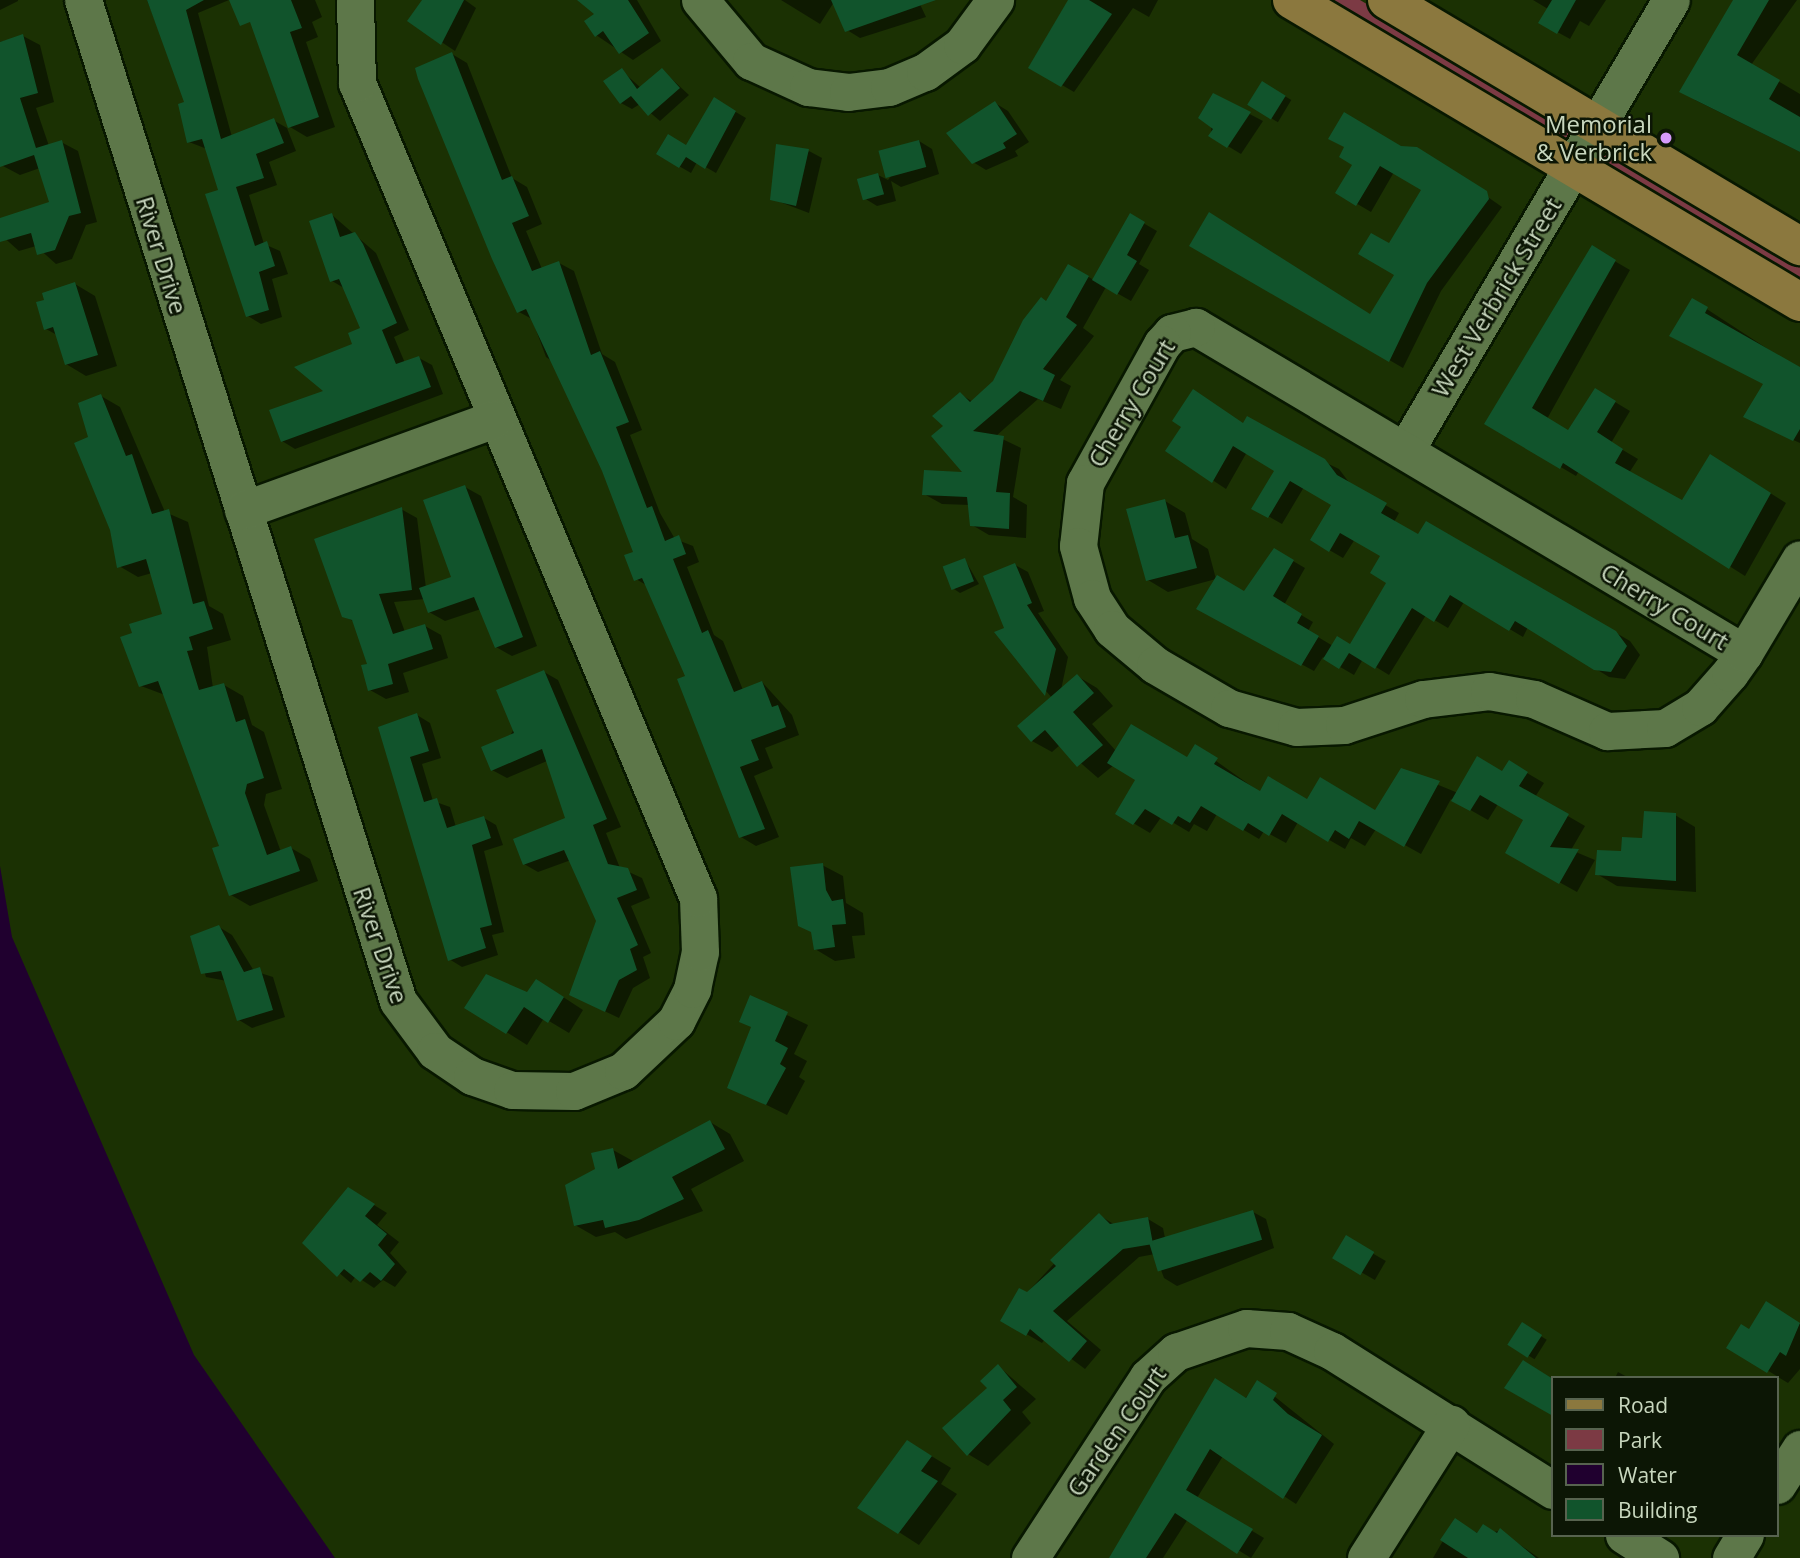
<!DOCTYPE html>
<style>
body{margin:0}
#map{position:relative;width:1800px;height:1558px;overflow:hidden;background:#1b3103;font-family:"Open Sans",sans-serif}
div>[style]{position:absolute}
.green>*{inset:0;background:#7c3a44}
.water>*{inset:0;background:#20002f}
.shadow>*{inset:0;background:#0007;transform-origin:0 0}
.building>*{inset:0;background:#11542c;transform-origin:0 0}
.roads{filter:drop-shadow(2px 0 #081800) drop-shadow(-2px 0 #081800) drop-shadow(0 2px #081800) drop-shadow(0 -2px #081800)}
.minor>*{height:37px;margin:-18.5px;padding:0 18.5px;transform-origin:18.5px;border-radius:18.5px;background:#5d7749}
.major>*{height:38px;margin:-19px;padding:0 19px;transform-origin:19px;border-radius:19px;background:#8b783e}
.dots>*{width:19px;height:19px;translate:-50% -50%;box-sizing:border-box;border:4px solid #0c1605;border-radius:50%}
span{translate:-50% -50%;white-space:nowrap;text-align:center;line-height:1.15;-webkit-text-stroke:5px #0c1605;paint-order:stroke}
.poi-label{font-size:24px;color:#c8d7be}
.right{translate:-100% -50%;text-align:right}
.street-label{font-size:24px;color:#c8d7be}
.legend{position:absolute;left:1551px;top:1376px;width:228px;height:161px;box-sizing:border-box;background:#0c1605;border:2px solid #57634f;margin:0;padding:9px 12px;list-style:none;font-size:21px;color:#c8d7be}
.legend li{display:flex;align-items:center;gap:14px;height:35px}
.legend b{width:35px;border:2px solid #57634f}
</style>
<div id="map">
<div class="green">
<i style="clip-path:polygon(1320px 0,1360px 0,1566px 122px,1571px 137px,1565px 142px)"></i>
<i style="clip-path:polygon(1608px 149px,1800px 260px,1800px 286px,1600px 162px)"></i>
</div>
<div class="water">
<i style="clip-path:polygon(0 866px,12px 937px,194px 1355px,335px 1558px,0 1558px)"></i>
</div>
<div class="shadow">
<i style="clip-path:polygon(0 0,18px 0,18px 1px,0 10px)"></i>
<i style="clip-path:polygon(147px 0,229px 0,198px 13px,232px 137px,273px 120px,287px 128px,296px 151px,269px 162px,277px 185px,249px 195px,264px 244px,280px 251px,288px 274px,272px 279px,282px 317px,261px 324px,248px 316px,221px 191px,207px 149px,189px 142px,187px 103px)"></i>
<i style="clip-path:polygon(267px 0,315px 0,322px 17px,312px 22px,318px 37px,306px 42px,335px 127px,307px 137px,290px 127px)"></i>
<i style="clip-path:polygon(424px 0,465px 0,476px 8px,455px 51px,410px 21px)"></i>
<i style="clip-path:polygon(580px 0,637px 0,661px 41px,633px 60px,596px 35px,597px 15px)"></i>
<i style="clip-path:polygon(781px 0,918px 0,926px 17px,860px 38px,847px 30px,834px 2px,820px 24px)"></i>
<i style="clip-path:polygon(1070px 0,1158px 0,1149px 17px,1133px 8px,1074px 92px,1031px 67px)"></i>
<i style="clip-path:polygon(1533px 0,1606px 0,1589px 26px,1580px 21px,1570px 39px,1541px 23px,1548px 9px)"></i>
<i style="clip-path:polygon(1736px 0,1797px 0,1751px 65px,1800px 94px,1800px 152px,1695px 100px)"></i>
<i style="clip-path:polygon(23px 36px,40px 45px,54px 102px,36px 108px,49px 146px,61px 142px,78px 151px,97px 222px,86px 225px,72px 259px,56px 264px,36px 246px,19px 251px,0 234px,0 219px,51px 203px,40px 168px,20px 175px,3px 166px,0 155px,0 42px)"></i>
<i style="clip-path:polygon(452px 54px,467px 63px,512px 178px,527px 187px,542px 224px,526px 231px,542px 269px,559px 263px,574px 271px,602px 354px,615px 362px,642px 430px,630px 435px,660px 513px,675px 539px,693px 546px,699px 562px,687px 567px,714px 635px,723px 641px,743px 690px,762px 682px,792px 715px,799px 735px,765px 748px,773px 768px,754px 776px,779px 837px,756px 846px,741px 837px,687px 677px,646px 585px,636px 579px,636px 553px,604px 470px,555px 363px,546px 357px,532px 319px,519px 312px)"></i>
<i style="clip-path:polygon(662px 70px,689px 95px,660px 121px,640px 104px,632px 109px,621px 103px,622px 71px,641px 88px)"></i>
<i style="left:1263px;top:83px;width:33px;height:26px;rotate:31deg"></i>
<i style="clip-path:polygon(1213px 95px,1263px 121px,1241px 154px,1211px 136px)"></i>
<i style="clip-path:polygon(715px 100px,746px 118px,716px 173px,697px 162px,691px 173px,658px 154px,687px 147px)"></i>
<i style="clip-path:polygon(995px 103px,1008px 111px,1029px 142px,1015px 151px,1018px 156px,986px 170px,973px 162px)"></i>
<i style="clip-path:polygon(919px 141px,932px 149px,939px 174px,901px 187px,891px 181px,896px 201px,877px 206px,864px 198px,878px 175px,888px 180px)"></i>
<i style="clip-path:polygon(1401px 148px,1431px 157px,1502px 207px,1441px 291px,1403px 368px,1192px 245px,1371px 316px,1396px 274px,1390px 246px,1423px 190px,1394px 172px,1371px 212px,1337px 192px)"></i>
<i style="clip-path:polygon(809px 151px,822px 158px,809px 213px,772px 199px)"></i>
<i style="clip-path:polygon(332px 215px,376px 253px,409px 330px,394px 337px,405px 363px,419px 358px,432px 365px,443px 394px,295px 449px,282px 441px,326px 391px,362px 329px,344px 288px,332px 281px)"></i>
<i style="clip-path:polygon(1131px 216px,1157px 231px,1139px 264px,1149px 270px,1131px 301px,1106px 287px,1083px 328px,1094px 336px,1060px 380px,1071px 386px,1061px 409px,1038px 399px,996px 436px,1021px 448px,1013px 497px,1027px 505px,1026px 538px,989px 535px,972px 525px,970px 505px,942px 504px,924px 494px,966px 474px,945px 426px,960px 394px,973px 402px,995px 382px,1069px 266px,1094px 280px)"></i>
<i style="clip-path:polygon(1592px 248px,1630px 270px,1547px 419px,1569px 432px,1595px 390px,1630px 411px,1611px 443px,1638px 459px,1629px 473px,1683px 503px,1726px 465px,1786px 503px,1745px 576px,1579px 471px,1576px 476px,1487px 424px)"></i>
<i style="clip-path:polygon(75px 284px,95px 296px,117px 366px,86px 376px,66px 364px,57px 335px,46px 329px)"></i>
<i style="clip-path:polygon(1693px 300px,1800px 370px,1800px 443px,1758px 424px,1765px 384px)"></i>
<i style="clip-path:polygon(101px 396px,120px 407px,165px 512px,188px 522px,209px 606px,223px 614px,231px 640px,207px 647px,213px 688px,224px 685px,243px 696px,252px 725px,264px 732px,282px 789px,266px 794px,264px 805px,281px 852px,291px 848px,310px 859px,318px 881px,250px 906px,231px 895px,221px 847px,165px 695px,141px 686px,134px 635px,164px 615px,152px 573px,138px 577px,119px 566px,90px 438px)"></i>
<i style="clip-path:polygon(1244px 424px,1339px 469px,1351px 485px,1399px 513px,1394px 522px,1419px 537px,1427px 523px,1630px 641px,1640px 655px,1625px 679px,1609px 677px,1528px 627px,1523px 637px,1464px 602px,1448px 628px,1426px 615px,1389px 675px,1363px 659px,1354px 675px,1323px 657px,1314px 671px,1210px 615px,1244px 593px,1274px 550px,1305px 568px,1284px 605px,1313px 622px,1308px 631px,1333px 646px,1351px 646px,1389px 582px,1382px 555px,1355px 539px,1343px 558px,1312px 540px,1333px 505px,1304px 487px,1282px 524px,1254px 508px,1277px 470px,1247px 452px,1226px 489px,1167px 450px)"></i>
<i style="clip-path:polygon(465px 487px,481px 496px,537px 646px,512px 656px,496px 647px,481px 609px,445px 621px,429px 612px,425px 599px,394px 602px,405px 632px,425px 626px,441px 635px,448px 658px,403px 673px,409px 692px,386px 699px,370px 690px,370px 665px,355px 622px,343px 616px,401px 509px,417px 518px,426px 588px,453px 578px)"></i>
<i style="clip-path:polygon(1165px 501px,1185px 513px,1192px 539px,1208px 549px,1216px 579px,1168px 592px,1148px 580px)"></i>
<i style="clip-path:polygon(965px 560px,979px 584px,960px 593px,954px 589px)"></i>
<i style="clip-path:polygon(1015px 565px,1028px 572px,1044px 611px,1038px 613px,1068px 657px,1061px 690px,1077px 676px,1097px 688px,1113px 706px,1092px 724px,1116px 751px,1187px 759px,1195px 746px,1261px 793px,1376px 812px,1402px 770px,1458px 793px,1503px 774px,1510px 763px,1544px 783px,1535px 797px,1585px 826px,1571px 850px,1595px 860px,1577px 892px,1507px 853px,1526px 820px,1498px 804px,1488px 820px,1451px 799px,1421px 854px,1376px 829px,1365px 846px,1351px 838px,1345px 849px,1298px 822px,1286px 843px,1264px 831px,1259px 839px,1217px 814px,1207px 831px,1194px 824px,1189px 832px,1162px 816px,1150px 833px,1118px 814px,1138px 779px,1114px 765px,1098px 778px,1060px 745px,1052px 752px,1032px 741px,1052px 698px,997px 633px,1006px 629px)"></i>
<i style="clip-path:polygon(544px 672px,558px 680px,621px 827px,606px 833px,620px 868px,642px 878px,650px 898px,631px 906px,651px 953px,643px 957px,650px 978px,633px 988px,619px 1018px,571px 995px,598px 921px,571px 860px,538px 872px,524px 864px,567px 819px,547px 761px,507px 778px,492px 770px)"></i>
<i style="clip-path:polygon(417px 715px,430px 723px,441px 758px,422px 764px,433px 801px,450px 807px,456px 827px,484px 818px,496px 825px,503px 845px,484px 851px,504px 932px,492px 935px,498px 955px,462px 967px,449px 959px,380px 728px)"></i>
<i style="clip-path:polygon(1675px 815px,1695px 827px,1696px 892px,1617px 886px,1597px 874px)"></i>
<i style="clip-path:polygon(822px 865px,843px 876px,846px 903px,863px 913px,865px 935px,852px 936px,855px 958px,835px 961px,815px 949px)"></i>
<i style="clip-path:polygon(219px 927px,232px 935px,254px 971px,273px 977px,285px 1017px,252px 1028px,239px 1020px,227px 981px,206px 977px,193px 937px)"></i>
<i style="clip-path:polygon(557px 993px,583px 1010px,569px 1033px,544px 1018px,527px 1045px,467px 1007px)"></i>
<i style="clip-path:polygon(751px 998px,808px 1025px,794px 1054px,807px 1061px,799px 1077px,805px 1081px,787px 1115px,730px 1087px,753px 1028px)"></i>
<i style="clip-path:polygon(710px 1122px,730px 1134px,744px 1161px,691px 1189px,703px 1211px,626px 1239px,615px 1232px,596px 1237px,575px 1225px,597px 1170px,613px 1150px,633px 1161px)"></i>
<i style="clip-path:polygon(348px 1189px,387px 1213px,377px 1225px,399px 1242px,390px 1253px,407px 1272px,395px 1287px,383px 1280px,374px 1288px,356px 1276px,351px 1283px,304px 1243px)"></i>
<i style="clip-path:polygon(1253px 1212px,1266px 1219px,1274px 1248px,1177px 1286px,1164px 1278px,1155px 1254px,1139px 1257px,1067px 1321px,1101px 1350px,1085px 1369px,1045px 1339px,1042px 1343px,1002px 1320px,1099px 1215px,1115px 1225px,1148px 1219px,1163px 1228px,1166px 1243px)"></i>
<i style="left:1346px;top:1238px;width:46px;height:22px;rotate:30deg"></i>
<i style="clip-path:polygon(1766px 1304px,1800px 1324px,1800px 1369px,1788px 1383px,1729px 1347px,1749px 1331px)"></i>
<i style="left:1523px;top:1325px;width:28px;height:23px;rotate:32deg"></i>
<i style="clip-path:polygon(998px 1366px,1036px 1399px,1022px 1412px,1031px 1423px,988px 1466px,968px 1454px)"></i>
<i style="clip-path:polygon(1618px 1372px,1629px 1378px,1615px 1378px)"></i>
<i style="clip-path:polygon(1258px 1383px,1334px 1444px,1296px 1504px,1223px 1456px,1197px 1498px,1264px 1538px,1251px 1558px,1188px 1519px,1163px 1558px,1111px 1558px)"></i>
<i style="clip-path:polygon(928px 1454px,951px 1468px,941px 1484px,957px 1494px,919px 1545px,860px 1507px)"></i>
<i style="clip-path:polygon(1455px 1520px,1479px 1534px,1500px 1531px,1539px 1558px,1433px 1558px)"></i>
</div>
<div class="building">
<i style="clip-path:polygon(147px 0,204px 0,186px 10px,221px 139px,274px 118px,284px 143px,256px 154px,264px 178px,236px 187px,255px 246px,267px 241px,275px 266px,259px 272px,269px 310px,246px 317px,205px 194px,218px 190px,202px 139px,187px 143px,178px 104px,184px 102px)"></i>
<i style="clip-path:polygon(229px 0,291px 0,302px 28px,290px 32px,319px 117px,288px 128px,250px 22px,240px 26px)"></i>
<i style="clip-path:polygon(422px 0,464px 0,441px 45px,407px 21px)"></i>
<i style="clip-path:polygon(577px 0,628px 0,649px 33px,619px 54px,603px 31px,595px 37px,584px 21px,594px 14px)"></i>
<i style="clip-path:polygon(831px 0,936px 0,845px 32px)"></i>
<i style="clip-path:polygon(1068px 0,1089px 0,1112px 14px,1061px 87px,1028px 68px)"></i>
<i style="clip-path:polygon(1552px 0,1576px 0,1557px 34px,1538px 23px)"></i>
<i style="clip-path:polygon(1733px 0,1769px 0,1737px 55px,1780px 80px,1769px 99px,1800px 117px,1800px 152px,1679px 92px)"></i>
<i style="clip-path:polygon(23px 34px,38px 93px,20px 98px,36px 148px,62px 140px,81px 213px,69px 216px,55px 250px,37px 255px,31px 233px,0 242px,0 218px,49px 202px,34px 155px,0 167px,0 42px)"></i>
<i style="clip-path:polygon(452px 52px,502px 180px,512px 176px,529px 216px,512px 223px,532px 271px,559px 261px,591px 355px,600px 351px,629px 422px,616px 427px,647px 508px,652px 506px,665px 541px,679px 535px,686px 554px,673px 559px,702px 633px,708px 630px,734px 692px,762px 681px,772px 707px,778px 705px,786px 727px,751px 740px,759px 760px,740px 767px,765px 829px,739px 838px,677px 679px,685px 676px,642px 578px,634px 581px,624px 555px,633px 552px,602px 471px,526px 309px,517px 313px,492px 259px,418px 79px,415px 68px)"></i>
<i style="clip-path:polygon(622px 68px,637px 89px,662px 68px,680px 88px,648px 116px,631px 96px,620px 104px,603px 81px)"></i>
<i style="left:1262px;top:81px;width:28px;height:28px;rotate:32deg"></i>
<i style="clip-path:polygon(1213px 93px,1251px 112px,1227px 148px,1208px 136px,1213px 129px,1198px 118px)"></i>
<i style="clip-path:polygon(714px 97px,736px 111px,705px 169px,686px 157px,679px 168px,656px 154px,668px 134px,686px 145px)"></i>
<i style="clip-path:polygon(995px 101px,1017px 134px,1003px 143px,1006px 148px,972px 164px,946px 133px)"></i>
<i style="clip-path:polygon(1344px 112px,1401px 146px,1417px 147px,1487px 191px,1489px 199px,1427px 283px,1389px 362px,1189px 246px,1209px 212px,1370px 314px,1394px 275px,1358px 254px,1371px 233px,1389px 243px,1421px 190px,1380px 166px,1356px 206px,1335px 193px,1352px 165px,1339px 157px,1344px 147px,1328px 139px)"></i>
<i style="left:919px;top:140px;width:28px;height:42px;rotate:75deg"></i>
<i style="clip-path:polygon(776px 144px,809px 149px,796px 206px,770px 200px)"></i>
<i style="left:878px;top:173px;width:22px;height:22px;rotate:74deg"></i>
<i style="clip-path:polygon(332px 213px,340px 237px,355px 232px,363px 244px,397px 323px,382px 330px,396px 364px,419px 356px,431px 387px,281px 442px,269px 410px,323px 391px,294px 367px,352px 344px,348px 333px,360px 328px,339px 279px,330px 282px,309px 221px)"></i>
<i style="clip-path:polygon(1130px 213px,1145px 222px,1127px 255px,1137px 261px,1117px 295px,1092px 280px)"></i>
<i style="clip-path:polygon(1592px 245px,1616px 260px,1532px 408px,1568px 430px,1595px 388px,1616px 401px,1597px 432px,1623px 449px,1615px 463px,1682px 500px,1710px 454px,1771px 493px,1729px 569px,1563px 463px,1560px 469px,1484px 424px)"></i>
<i style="clip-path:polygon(1068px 264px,1089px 276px,1066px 317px,1077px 325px,1043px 369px,1055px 375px,1043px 401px,1020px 391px,973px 431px,1004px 436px,996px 492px,1010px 493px,1009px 529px,970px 526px,967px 497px,922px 495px,924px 470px,962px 472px,931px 436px,943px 426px,932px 416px,960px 392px,970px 402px,993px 381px,1023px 320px,1041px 297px,1046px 301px)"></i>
<i style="clip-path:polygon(75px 282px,98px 355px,65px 365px,53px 327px,44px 330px,36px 302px,44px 300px,42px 293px)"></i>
<i style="clip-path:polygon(1692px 298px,1708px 307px,1705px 313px,1800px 367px,1800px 429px,1793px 441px,1743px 417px,1763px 384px,1669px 336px)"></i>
<i style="clip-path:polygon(1193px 389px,1243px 423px,1247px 416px,1325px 459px,1337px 475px,1387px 503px,1381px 513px,1418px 534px,1426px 521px,1616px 631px,1627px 646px,1611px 672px,1594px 670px,1515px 621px,1509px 631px,1450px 595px,1434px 622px,1412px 608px,1375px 669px,1349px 653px,1339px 669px,1323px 659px,1337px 636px,1350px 644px,1386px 583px,1370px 573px,1380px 556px,1340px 533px,1329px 552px,1310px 540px,1331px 505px,1290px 481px,1268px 518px,1251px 509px,1274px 471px,1233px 446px,1212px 483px,1165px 451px,1181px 427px,1172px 421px)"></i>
<i style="clip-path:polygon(101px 394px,126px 456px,132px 454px,152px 514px,169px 509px,193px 604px,204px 601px,213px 629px,189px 637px,193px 650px,187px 651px,199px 690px,224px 683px,236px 722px,245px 719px,264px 778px,247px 784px,245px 793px,267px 855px,291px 846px,300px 871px,229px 896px,212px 848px,219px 846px,158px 681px,139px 687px,120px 637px,132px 633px,129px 624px,162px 614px,146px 559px,117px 568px,110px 530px,74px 443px,88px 437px,78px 403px)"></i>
<i style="clip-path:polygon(465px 485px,523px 637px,495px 648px,474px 597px,428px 613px,419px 588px,451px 577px,423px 500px)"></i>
<i style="clip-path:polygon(1165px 499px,1175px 538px,1188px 535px,1197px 568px,1146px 581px,1126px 509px)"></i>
<i style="clip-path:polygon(402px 507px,412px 590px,379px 594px,393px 634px,425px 624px,433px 649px,388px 664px,393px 684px,368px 691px,361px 665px,367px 664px,352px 620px,342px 617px,314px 539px)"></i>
<i style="clip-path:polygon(1274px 548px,1294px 560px,1273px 596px,1302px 614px,1297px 623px,1319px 636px,1301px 666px,1196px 609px,1217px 575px,1244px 591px)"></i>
<i style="left:965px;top:558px;width:25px;height:24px;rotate:69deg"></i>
<i style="clip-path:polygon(1015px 563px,1032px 603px,1027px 605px,1056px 649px,1045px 696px,994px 632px,1004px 628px,983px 576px)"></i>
<i style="clip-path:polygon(544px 670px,607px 819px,593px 825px,608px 864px,628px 868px,637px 890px,617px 898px,638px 945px,630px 949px,637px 970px,619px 980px,605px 1012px,569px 995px,596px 921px,564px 850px,523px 865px,513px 839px,565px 818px,542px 749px,491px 771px,481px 747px,514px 733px,496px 690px)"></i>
<i style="clip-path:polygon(1077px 674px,1094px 693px,1073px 712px,1103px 745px,1077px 767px,1045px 730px,1031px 742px,1017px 726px)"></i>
<i style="clip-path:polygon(417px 713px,429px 751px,410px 757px,424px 802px,437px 798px,447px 828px,484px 816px,491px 838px,472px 845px,492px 925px,480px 928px,486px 948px,448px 961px,378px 727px)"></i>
<i style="clip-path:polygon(1131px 724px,1187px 757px,1195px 744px,1218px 758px,1214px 764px,1260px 791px,1268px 776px,1307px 799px,1320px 777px,1375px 810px,1401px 768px,1440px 781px,1404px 847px,1359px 821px,1349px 839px,1335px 830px,1328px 842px,1282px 814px,1269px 836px,1248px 823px,1243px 831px,1201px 806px,1190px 823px,1178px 816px,1172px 825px,1145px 809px,1133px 825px,1115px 814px,1135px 780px,1107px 763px)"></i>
<i style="clip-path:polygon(1477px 756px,1502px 771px,1509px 760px,1528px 772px,1519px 786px,1569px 814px,1550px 847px,1579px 849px,1559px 884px,1505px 853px,1523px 820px,1480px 795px,1470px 811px,1451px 801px)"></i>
<i style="clip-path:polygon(1644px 811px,1676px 813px,1676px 881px,1595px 875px,1597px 850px,1621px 851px,1622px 837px,1642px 838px)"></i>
<i style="clip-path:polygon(823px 863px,826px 890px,832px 901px,843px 899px,846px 924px,832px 925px,835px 947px,814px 950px,811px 932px,798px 926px,790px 867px)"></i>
<i style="clip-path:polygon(219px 925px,244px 972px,260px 967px,273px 1010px,237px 1021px,221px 971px,201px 974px,190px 936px)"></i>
<i style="clip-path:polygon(486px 974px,527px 992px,536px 979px,564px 997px,548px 1023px,524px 1007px,506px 1034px,464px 1008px)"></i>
<i style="clip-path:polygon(750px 995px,788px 1012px,775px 1041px,788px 1048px,780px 1064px,786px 1068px,766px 1105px,727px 1088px,751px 1027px,739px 1022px)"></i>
<i style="clip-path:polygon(710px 1120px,725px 1149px,672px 1177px,684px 1199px,639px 1220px,605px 1228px,603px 1220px,574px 1226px,565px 1185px,595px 1169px,591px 1153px,613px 1148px,618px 1169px)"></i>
<i style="clip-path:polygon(348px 1187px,375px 1204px,365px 1216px,387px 1234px,378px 1245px,395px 1264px,381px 1281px,370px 1272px,360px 1282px,344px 1269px,337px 1277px,302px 1243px)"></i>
<i style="left:1253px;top:1210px;width:31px;height:109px;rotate:73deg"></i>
<i style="clip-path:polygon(1099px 1213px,1110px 1224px,1148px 1217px,1153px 1244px,1123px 1249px,1053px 1311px,1087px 1341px,1069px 1362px,1030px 1329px,1026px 1336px,1000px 1321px,1019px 1288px,1027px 1292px,1056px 1266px,1050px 1260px)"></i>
<i style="left:1346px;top:1235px;width:33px;height:27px;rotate:31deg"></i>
<i style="clip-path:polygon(1766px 1301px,1800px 1323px,1786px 1356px,1780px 1352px,1767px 1373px,1726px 1348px,1741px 1324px,1749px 1329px)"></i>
<i style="left:1522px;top:1322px;width:24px;height:27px;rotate:33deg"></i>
<i style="clip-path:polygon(1523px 1360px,1553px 1379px,1553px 1416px,1504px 1388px)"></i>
<i style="clip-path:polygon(998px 1364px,1017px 1387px,1003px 1400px,1011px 1410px,967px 1456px,942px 1428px,987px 1388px,980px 1381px)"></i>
<i style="clip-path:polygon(1215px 1378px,1246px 1398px,1257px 1380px,1277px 1393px,1273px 1400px,1288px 1414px,1322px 1435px,1283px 1499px,1210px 1449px,1186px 1490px,1253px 1529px,1237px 1554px,1175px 1513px,1146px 1558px,1109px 1558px)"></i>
<i style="clip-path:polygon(907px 1440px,932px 1456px,921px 1471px,938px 1481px,898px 1534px,857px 1508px)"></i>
<i style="clip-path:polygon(1455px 1518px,1477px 1533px,1483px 1524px,1497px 1533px,1500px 1528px,1536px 1558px,1468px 1558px,1440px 1540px)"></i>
</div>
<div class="roads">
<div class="minor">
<i style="left:83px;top:0;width:1049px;rotate:72.53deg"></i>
<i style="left:398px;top:1001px;width:62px;rotate:53.5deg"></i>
<i style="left:435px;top:1051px;width:45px;rotate:34deg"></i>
<i style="left:472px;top:1076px;width:42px;rotate:19.3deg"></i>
<i style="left:512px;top:1090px;width:62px;rotate:0.9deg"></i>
<i style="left:574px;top:1091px;width:53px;rotate:-22.2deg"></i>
<i style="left:623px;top:1071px;width:73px;rotate:-43.3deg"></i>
<i style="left:676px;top:1021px;width:36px;rotate:-63deg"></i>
<i style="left:692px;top:989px;width:38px;rotate:-78deg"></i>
<i style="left:700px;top:952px;width:54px;rotate:-92.1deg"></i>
<i style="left:698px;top:898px;width:883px;rotate:-112.7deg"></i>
<i style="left:357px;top:83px;width:83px;rotate:-91.4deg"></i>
<i style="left:700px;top:0;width:80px;rotate:50.1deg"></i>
<i style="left:751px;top:61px;width:63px;rotate:24.5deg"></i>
<i style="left:808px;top:87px;width:40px;rotate:7.1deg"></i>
<i style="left:848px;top:92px;width:41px;rotate:-7deg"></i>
<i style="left:889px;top:87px;width:39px;rotate:-23deg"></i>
<i style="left:925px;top:72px;width:46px;rotate:-36.1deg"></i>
<i style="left:962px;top:45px;width:56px;rotate:-53.7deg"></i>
<i style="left:1406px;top:449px;width:521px;rotate:-59.45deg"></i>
<i style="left:243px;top:510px;width:268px;rotate:-19.9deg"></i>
<i style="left:1744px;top:653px;width:638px;rotate:-149.25deg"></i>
<i style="left:1196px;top:327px;width:25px;rotate:166deg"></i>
<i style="left:1172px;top:333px;width:15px;rotate:132deg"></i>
<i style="left:1162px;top:344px;width:159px;rotate:119deg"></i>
<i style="left:1085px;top:483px;width:63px;rotate:96.3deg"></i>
<i style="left:1078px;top:546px;width:54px;rotate:74.9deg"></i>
<i style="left:1092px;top:598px;width:37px;rotate:57deg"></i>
<i style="left:1112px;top:629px;width:56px;rotate:39.9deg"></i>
<i style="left:1155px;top:665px;width:86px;rotate:30.2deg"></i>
<i style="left:1229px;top:708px;width:70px;rotate:15.8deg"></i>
<i style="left:1296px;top:727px;width:48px;rotate:-2.4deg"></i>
<i style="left:1344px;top:725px;width:83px;rotate:-18.2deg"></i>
<i style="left:1423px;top:699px;width:66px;rotate:-6.9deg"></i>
<i style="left:1489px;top:691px;width:46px;rotate:10.1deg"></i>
<i style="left:1534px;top:699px;width:80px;rotate:23.7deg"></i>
<i style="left:1607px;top:731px;width:58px;rotate:-3deg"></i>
<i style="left:1665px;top:728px;width:41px;rotate:-31deg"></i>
<i style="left:1700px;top:707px;width:45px;rotate:-48.6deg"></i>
<i style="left:1730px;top:673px;width:24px;rotate:-55deg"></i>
<i style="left:1744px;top:653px;width:109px;rotate:-59.2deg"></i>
<i style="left:1777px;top:1485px;width:43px;rotate:-57.4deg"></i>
<i style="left:1624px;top:1535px;width:43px;rotate:32.6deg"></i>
<i style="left:1030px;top:1558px;width:216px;rotate:-56.9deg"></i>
<i style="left:1148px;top:1377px;width:38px;rotate:-42deg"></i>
<i style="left:1176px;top:1352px;width:74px;rotate:-18.9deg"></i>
<i style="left:1246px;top:1328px;width:42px;rotate:4.1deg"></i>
<i style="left:1288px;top:1331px;width:48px;rotate:24.4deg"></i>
<i style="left:1332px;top:1351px;width:261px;rotate:32.2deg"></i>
<i style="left:1366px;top:1558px;width:159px;rotate:-57.6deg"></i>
<i style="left:1731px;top:1558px;width:27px;rotate:-59deg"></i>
</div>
<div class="major">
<i style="left:1292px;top:0;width:591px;rotate:30.73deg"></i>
<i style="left:1387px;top:0;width:481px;rotate:30.8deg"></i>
</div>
</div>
<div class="dots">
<i style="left:1666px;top:138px;background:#d69bfa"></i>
</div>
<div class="poi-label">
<span class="right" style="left:1652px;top:138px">Memorial<br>&amp; Verbrick</span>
</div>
<div class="street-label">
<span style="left:162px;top:255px;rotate:73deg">River Drive</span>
<span style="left:1496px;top:297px;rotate:-59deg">West Verbrick Street</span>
<span style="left:1131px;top:403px;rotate:-59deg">Cherry Court</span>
<span style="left:1665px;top:606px;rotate:31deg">Cherry Court</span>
<span style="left:381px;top:945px;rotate:71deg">River Drive</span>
<span style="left:1116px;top:1431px;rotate:-55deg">Garden Court</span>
</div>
<ul class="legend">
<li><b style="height:9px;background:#8b783e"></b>Road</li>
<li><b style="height:19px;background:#7c3a44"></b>Park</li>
<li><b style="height:19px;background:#20002f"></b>Water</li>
<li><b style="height:19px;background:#11542c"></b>Building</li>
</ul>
</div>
